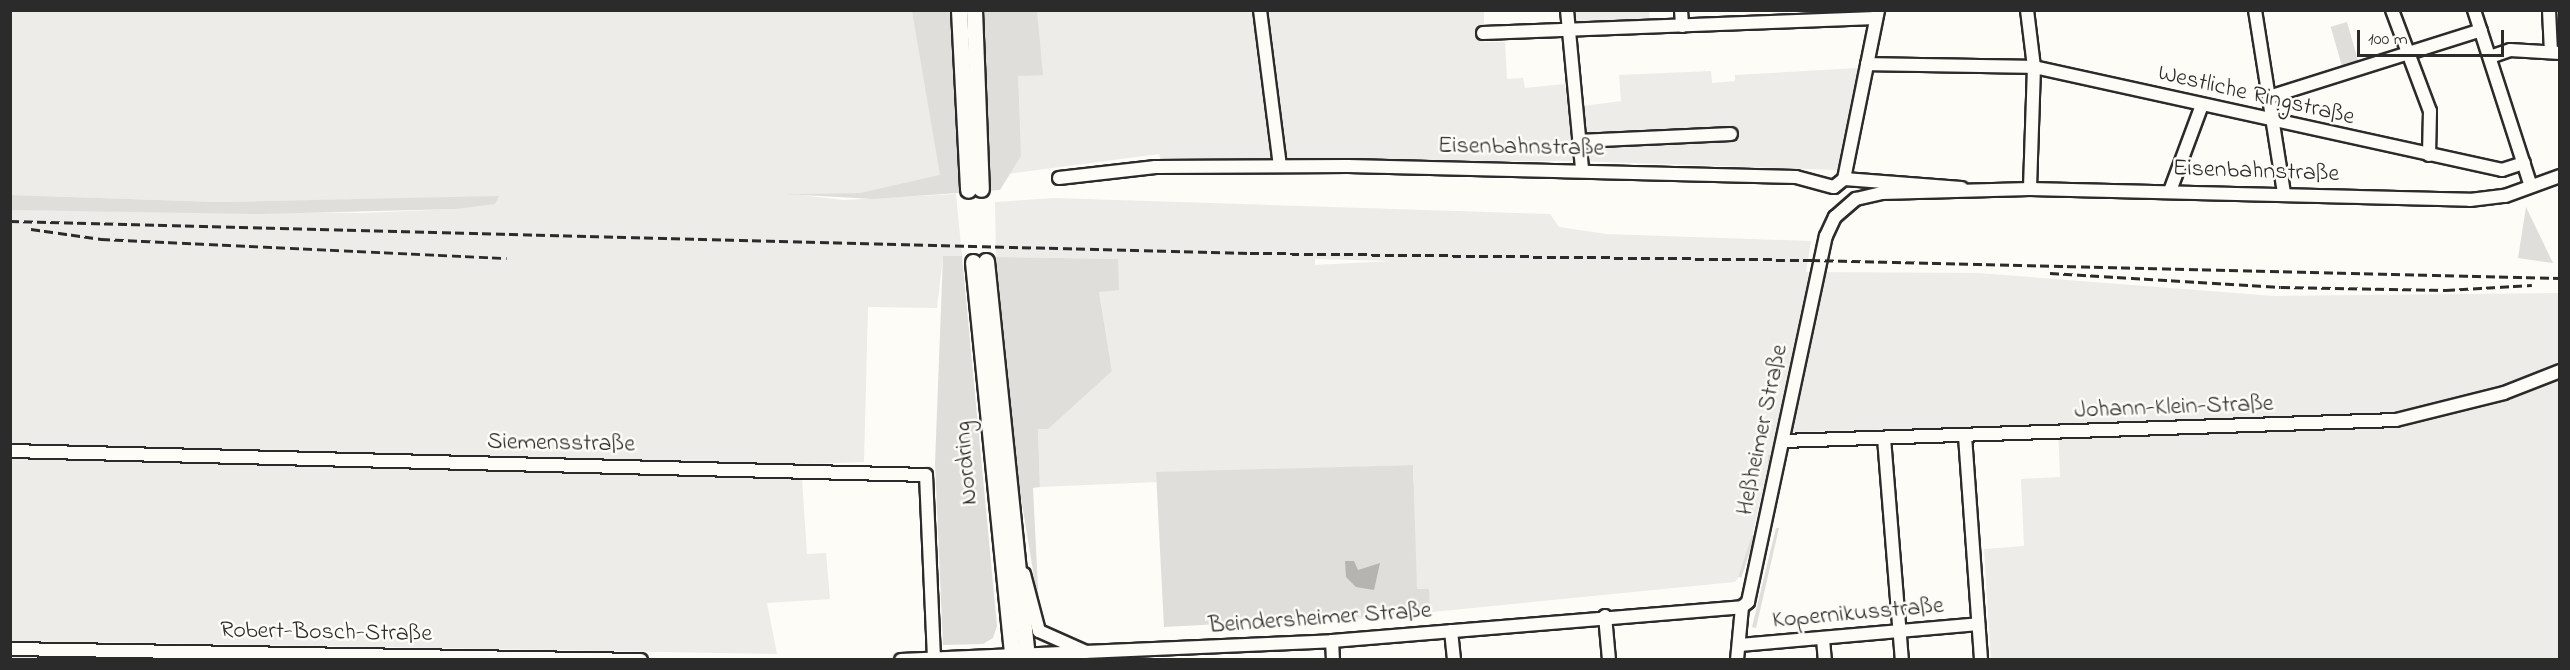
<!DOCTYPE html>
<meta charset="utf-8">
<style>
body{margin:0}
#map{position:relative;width:2570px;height:670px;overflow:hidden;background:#fdfcf7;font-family:"Indie Flower",sans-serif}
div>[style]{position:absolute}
.built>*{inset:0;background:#edece8}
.green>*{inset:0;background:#dfdeda;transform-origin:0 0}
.water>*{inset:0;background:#b5b4b1}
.roads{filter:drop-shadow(2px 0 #2b2b2b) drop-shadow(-2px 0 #2b2b2b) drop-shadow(0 2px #2b2b2b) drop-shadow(0 -2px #2b2b2b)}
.minor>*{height:12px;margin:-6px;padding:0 6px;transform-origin:6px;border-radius:6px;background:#fdfcf7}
.major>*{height:15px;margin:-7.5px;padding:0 7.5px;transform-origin:7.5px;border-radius:7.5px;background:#fdfcf7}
.rail>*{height:3px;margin-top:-1.5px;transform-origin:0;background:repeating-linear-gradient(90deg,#2b2b2b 0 9px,transparent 0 13.5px)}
span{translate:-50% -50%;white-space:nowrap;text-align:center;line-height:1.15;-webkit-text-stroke:5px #fdfcf7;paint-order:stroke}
.street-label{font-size:24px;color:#2b2b2b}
.frame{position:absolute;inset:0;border:12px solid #2b2b2b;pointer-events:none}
.scale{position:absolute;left:2357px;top:30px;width:147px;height:27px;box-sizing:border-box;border:3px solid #2b2b2b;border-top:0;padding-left:8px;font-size:18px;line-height:21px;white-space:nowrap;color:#2b2b2b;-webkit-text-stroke:4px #fdfcf7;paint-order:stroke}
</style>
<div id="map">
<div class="built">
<i style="clip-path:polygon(11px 11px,1484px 11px,1484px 42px,1505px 42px,1507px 79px,1523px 78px,1525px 88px,1565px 84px,1568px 108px,1621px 101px,1619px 75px,1711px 71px,1712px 83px,1735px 81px,1735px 75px,1858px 68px,1837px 170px,1574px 161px,1161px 161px,1159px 154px,860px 193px,793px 194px,843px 200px,956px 194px,962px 256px,943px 257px,937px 308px,868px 307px,864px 462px,801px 464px,807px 554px,826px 553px,830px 599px,767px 603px,777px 654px,103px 642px,102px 659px,11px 659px,11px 210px,363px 213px,456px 209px,499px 197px,218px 202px,11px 195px)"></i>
<i style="clip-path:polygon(1574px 11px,1649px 11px,1650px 21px,1575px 24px)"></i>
<i style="clip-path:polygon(evenodd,1055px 198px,1550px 214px,1559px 227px,1606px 234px,1811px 241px,1806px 272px,1978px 273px,2274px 296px,2559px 293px,2559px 659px,1991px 659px,1984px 549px,2024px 546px,2021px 479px,2060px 477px,2058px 425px,1794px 432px,1775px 439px,1744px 570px,1735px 582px,1340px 621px,1335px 486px,1414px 483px,1413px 465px,1156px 473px,1157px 482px,1040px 487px,1038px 429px,1112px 371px,1099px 292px,1118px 259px,996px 257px,995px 202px,1055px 198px,1315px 259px,1392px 261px,1315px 265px,1315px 259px)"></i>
</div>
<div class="green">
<i style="clip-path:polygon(912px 11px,1037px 11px,1043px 75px,1018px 76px,1021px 156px,1000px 190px,873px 199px,785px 194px,860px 193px,940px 175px)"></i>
<i style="left:2347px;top:22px;width:41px;height:17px;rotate:74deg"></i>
<i style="clip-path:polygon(11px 195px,218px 202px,499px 196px,495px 204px,456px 209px,261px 214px,11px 210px)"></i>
<i style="clip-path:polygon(2526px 207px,2553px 263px,2518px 258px)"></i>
<i style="clip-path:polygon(943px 256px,962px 256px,997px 626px,993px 638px,983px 644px,943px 645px,935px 463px)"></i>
<i style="clip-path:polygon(996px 257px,1118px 259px,1119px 290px,1099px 292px,1112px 371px,1048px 429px,1038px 429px,1040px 487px,1033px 488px,1039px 608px,1014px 454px)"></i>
<i style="left:1768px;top:455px;width:3px;height:55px"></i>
<i style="clip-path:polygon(1413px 465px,1417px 589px,1429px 589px,1430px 613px,1164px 627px,1156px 472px)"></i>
<i style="clip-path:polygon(1776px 528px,1779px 528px,1756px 628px,1752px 627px)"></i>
<i style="left:1752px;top:535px;width:3px;height:44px;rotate:18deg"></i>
<i style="clip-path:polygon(101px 652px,196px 654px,196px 659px,102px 659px)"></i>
</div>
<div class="water">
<i style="clip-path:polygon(1345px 561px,1354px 561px,1358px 570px,1380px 563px,1374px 590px,1356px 587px,1346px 577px)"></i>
</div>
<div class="roads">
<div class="minor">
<i style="left:1260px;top:10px;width:157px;rotate:82.7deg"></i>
<i style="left:1567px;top:10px;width:161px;rotate:84.6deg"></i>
<i style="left:1681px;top:10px;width:16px;rotate:86deg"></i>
<i style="left:2027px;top:10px;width:57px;rotate:83deg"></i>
<i style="left:2034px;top:67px;width:122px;rotate:91.9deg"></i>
<i style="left:2255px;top:10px;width:185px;rotate:81deg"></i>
<i style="left:2392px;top:10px;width:108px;rotate:69.4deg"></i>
<i style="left:2430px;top:111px;width:44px;rotate:91.3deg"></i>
<i style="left:2474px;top:10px;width:185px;rotate:72.1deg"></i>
<i style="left:2549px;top:10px;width:42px;rotate:87.3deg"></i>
<i style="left:1483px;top:33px;width:393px;rotate:-2.2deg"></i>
<i style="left:2490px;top:57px;width:21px;rotate:-19deg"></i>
<i style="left:2510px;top:50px;width:50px;rotate:3.4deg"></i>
<i style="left:1867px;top:64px;width:167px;rotate:1deg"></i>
<i style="left:2034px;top:67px;width:479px;rotate:12.4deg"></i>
<i style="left:2502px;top:170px;width:23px;rotate:-18deg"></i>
<i style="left:2269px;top:97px;width:222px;rotate:-17.5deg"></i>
<i style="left:1579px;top:141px;width:152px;rotate:-2.6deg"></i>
<i style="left:1059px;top:178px;width:97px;rotate:-6.5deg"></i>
<i style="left:1155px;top:167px;width:193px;rotate:-0.3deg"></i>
<i style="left:1348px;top:166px;width:448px;rotate:1.4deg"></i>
<i style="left:1796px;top:177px;width:39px;rotate:15deg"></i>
<i style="left:1834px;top:187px;width:13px;rotate:-39deg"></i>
<i style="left:1844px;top:179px;width:172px;rotate:-78.6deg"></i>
<i style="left:1844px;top:179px;width:118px;rotate:4.4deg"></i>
<i style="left:2170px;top:191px;width:92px;rotate:-69.6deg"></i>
<i style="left:1965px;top:436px;width:225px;rotate:85.9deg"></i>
<i style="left:1884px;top:438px;width:223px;rotate:85.4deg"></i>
<i style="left:1783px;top:441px;width:613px;rotate:-1.96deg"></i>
<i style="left:2396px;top:420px;width:111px;rotate:-14deg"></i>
<i style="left:2504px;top:393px;width:60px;rotate:-21.4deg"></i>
<i style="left:10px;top:451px;width:916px;rotate:1.5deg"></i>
<i style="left:926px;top:475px;width:183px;rotate:87.5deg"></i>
<i style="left:1024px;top:574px;width:59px;rotate:75.3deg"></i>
<i style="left:1039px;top:631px;width:51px;rotate:24.1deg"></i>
<i style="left:1742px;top:607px;width:8px;rotate:-40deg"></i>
<i style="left:1748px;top:602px;width:374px;rotate:-78deg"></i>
<i style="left:1826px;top:236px;width:21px;rotate:-65deg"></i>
<i style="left:1835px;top:217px;width:28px;rotate:-41deg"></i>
<i style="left:1856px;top:199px;width:26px;rotate:-13deg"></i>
<i style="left:1881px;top:193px;width:149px;rotate:-1.5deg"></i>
<i style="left:2030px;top:189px;width:440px;rotate:1.4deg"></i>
<i style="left:2470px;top:200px;width:35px;rotate:-7deg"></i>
<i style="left:2505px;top:196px;width:59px;rotate:-20deg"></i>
<i style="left:1605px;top:616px;width:44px;rotate:84.8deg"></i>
<i style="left:1451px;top:631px;width:29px;rotate:84deg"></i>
<i style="left:1823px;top:639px;width:21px;rotate:85deg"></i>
<i style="left:1332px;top:641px;width:19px;rotate:87deg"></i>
<i style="left:1740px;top:645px;width:239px;rotate:-5deg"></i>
<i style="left:10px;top:649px;width:631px;rotate:1deg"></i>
<i style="left:901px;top:660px;width:431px;rotate:-2.5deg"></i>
<i style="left:1332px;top:641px;width:411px;rotate:-4.7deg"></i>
<i style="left:1737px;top:660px;width:53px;rotate:-84.6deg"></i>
</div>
<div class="major">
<i style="left:959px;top:10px;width:180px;rotate:87.1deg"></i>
<i style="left:974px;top:10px;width:179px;rotate:87.8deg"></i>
<i style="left:986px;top:261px;width:401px;rotate:84.1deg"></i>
<i style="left:973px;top:262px;width:400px;rotate:84.3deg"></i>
</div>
</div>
<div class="rail">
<i style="left:10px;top:221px;width:1240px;rotate:1.48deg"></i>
<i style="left:1250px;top:253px;width:561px;rotate:0.71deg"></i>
<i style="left:1811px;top:260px;width:749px;rotate:1.38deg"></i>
<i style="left:31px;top:229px;width:71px;rotate:8.1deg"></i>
<i style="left:101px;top:239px;width:406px;rotate:2.7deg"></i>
<i style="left:2050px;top:273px;width:231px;rotate:3.5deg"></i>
<i style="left:2281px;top:287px;width:165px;rotate:1deg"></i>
<i style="left:2446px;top:290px;width:86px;rotate:-3.3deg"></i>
</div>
<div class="street-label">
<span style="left:2256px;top:96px;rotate:13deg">Westliche Ringstraße</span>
<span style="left:1521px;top:148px;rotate:1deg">Eisenbahnstraße</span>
<span style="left:2256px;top:172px;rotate:2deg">Eisenbahnstraße</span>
<span style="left:2174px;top:408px;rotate:-2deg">Johann-Klein-Straße</span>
<span style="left:1763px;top:430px;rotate:-78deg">Heßheimer Straße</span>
<span style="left:561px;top:444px;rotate:1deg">Siemensstraße</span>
<span style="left:967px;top:463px;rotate:-95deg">Nordring</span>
<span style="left:1858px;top:614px;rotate:-5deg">Kopernikusstraße</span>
<span style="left:1320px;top:619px;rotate:-4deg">Beindersheimer Straße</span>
<span style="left:326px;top:633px;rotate:1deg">Robert-Bosch-Straße</span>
</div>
<div class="frame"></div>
<div class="scale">100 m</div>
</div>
